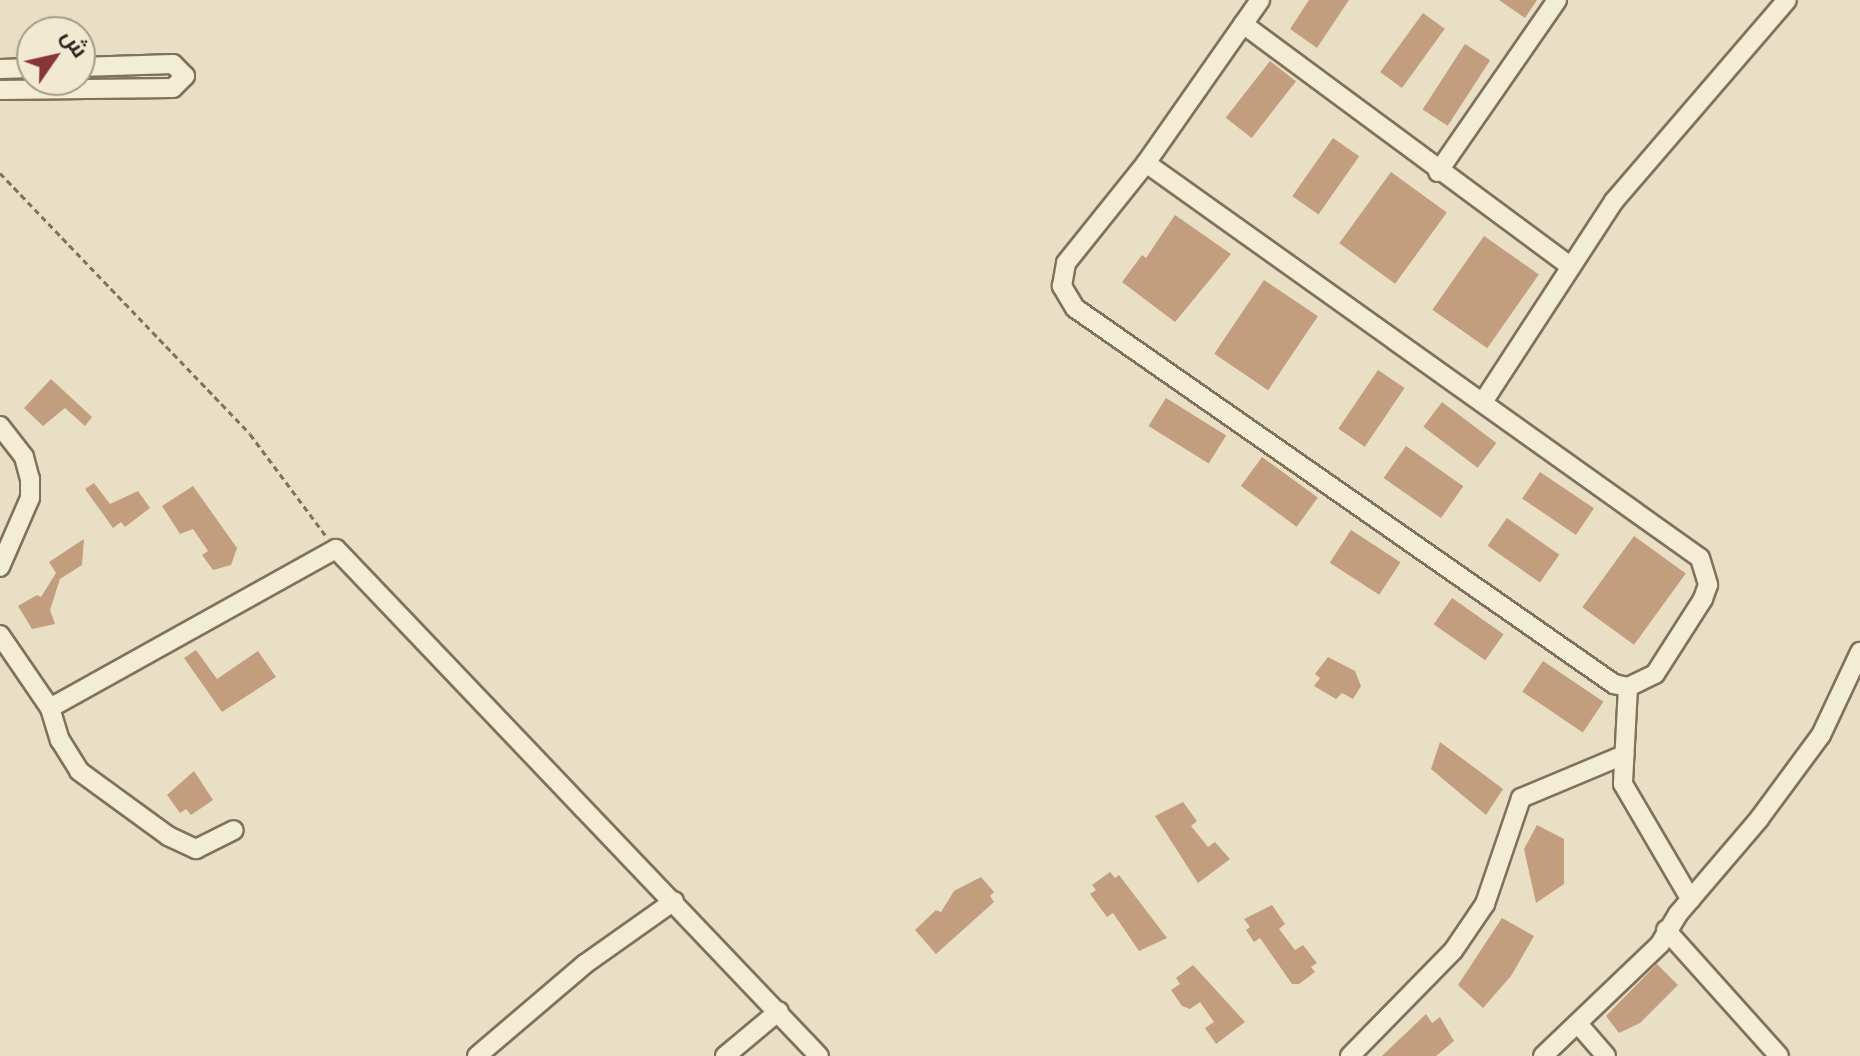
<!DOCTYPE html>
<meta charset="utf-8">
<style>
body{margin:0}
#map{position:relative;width:1860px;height:1056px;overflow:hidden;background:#e8dfc4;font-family:Bitter,Cairo,serif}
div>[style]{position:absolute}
.building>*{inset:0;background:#c29e7e;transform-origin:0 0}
.path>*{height:3px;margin-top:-1.5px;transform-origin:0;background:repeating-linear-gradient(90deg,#81715d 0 6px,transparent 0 10px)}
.roads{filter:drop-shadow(2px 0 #81715d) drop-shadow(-2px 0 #81715d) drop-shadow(0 2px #81715d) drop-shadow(0 -2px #81715d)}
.minor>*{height:18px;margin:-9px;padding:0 9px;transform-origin:9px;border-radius:9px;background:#f4edd6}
span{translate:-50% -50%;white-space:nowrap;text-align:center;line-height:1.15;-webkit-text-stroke:6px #f1e9d2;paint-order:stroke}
.north{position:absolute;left:16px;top:16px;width:80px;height:80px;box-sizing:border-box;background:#f1e9d2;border:2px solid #a59c8a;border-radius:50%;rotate:56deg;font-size:22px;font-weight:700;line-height:32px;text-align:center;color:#32291f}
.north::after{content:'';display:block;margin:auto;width:28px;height:36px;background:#883734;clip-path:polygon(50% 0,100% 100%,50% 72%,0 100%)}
</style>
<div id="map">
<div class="building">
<i style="clip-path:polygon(1309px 0,1349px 0,1317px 48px,1290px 29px)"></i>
<i style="clip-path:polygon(1499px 0,1537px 0,1525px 18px)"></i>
<i style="left:1423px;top:13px;width:27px;height:73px;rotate:36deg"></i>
<i style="left:1465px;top:44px;width:30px;height:78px;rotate:33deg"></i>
<i style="left:1270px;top:61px;width:33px;height:72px;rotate:38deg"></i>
<i style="left:1333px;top:138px;width:32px;height:71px;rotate:35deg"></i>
<i style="left:1391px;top:172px;width:69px;height:88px;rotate:36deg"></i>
<i style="clip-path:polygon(1175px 215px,1231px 254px,1175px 322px,1122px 282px,1142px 255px,1146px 258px)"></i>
<i style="left:1484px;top:236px;width:67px;height:90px;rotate:35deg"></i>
<i style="left:1264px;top:280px;width:65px;height:89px;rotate:34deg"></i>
<i style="left:1378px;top:370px;width:32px;height:71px;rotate:34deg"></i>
<i style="clip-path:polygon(51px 379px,92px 417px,85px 426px,65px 408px,43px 426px,24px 408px)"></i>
<i style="left:1166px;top:398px;width:71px;height:33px;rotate:32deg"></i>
<i style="left:1442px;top:402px;width:68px;height:31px;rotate:37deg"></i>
<i style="left:1406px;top:446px;width:70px;height:39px;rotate:35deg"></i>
<i style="left:1262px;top:457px;width:69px;height:36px;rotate:36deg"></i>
<i style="left:1540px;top:472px;width:65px;height:32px;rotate:34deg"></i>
<i style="clip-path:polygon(94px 483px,110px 504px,138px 491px,150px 508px,125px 527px,121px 522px,113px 528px,85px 489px)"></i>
<i style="clip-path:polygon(193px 486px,237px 548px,231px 565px,213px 570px,202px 555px,208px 551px,193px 529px,180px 534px,162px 506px)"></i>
<i style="left:1507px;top:518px;width:64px;height:34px;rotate:35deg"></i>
<i style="left:1351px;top:530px;width:59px;height:39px;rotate:33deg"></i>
<i style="left:1634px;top:536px;width:64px;height:88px;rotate:36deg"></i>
<i style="clip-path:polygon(84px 539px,82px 565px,60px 579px,50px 610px,55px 624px,32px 629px,18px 606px,37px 595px,41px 597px,56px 573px,49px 562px)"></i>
<i style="left:1452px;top:598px;width:63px;height:32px;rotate:35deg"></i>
<i style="clip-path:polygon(196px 650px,217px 679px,258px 651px,276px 677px,222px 712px,184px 658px)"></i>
<i style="clip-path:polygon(1328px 657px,1355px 671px,1361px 686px,1353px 699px,1342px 693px,1336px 699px,1314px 686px,1320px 678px,1315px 674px)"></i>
<i style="left:1543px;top:661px;width:73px;height:37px;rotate:34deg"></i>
<i style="clip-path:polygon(1440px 742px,1503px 789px,1486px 815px,1431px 769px)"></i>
<i style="clip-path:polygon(194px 771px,213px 800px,191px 815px,186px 809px,180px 813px,167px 795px)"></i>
<i style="clip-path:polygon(1183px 802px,1197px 821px,1191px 826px,1208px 847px,1215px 842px,1230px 859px,1198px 883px,1155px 816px)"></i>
<i style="clip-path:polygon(1537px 825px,1564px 839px,1564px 884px,1536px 903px,1524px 849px)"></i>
<i style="clip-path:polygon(1110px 872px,1115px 878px,1119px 875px,1167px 938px,1139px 951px,1113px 913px,1107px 917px,1090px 894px,1096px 890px,1092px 885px)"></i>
<i style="clip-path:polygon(981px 877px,994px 892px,990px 896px,994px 902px,936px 954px,915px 930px,936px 910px,941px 912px,954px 891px)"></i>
<i style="clip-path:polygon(1272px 905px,1285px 924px,1279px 929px,1295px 950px,1303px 945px,1317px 963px,1311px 967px,1315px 972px,1299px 984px,1292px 984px,1260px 938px,1254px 942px,1246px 930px,1250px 927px,1244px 919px)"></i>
<i style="clip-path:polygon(1502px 918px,1534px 936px,1511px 976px,1483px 1008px,1458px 985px)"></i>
<i style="clip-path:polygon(1657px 964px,1678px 985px,1640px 1023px,1619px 1033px,1606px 1016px)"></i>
<i style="clip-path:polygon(1193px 965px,1245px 1022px,1216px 1044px,1205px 1028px,1214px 1022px,1200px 1002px,1190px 1009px,1182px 1006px,1171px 990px,1180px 984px,1176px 978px)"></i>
<i style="clip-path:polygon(1426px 1014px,1432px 1023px,1440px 1017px,1454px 1041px,1436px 1056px,1382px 1056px)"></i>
</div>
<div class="path">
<i style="left:0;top:173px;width:361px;rotate:46.2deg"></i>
<i style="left:250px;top:434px;width:127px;rotate:53.3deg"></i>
</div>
<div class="roads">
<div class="minor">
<i style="left:1243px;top:24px;width:405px;rotate:36.5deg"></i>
<i style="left:0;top:69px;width:32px;rotate:-2deg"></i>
<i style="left:0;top:90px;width:173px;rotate:-0.7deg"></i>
<i style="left:173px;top:88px;width:17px;rotate:-45deg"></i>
<i style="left:185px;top:76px;width:17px;rotate:-135deg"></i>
<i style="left:173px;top:64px;width:93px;rotate:178.2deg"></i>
<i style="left:1146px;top:163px;width:680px;rotate:35.49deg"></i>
<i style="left:1700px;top:558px;width:28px;rotate:73deg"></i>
<i style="left:1708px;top:585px;width:15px;rotate:110deg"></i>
<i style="left:1703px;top:599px;width:89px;rotate:122.6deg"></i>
<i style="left:1655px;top:674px;width:30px;rotate:154deg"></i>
<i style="left:1628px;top:687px;width:14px;rotate:-168deg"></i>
<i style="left:1614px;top:684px;width:657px;rotate:-145.1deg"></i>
<i style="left:1075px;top:308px;width:26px;rotate:-121deg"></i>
<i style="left:1062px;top:286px;width:23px;rotate:-80deg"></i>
<i style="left:1066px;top:263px;width:128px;rotate:-51.3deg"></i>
<i style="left:1146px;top:163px;width:199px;rotate:-55deg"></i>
<i style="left:1438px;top:172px;width:209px;rotate:-55.3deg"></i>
<i style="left:1483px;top:402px;width:240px;rotate:-56.9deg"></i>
<i style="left:1614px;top:201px;width:265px;rotate:-49.3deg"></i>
<i style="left:0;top:426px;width:39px;rotate:52deg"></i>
<i style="left:24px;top:457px;width:23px;rotate:75deg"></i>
<i style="left:30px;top:479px;width:19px;rotate:90deg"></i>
<i style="left:30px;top:498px;width:75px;rotate:113.5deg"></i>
<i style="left:0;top:635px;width:88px;rotate:55.6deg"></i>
<i style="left:50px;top:708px;width:34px;rotate:73deg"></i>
<i style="left:60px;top:740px;width:36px;rotate:58deg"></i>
<i style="left:79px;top:771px;width:110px;rotate:36.1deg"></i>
<i style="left:168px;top:836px;width:31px;rotate:25deg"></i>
<i style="left:196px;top:849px;width:42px;rotate:-26.6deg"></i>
<i style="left:1628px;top:687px;width:97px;rotate:93deg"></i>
<i style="left:1623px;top:784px;width:134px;rotate:59.6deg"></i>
<i style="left:50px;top:708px;width:327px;rotate:-29.1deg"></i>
<i style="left:336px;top:549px;width:700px;rotate:46.39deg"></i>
<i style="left:1666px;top:930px;width:169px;rotate:48.1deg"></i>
<i style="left:1579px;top:1025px;width:41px;rotate:48.9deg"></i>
<i style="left:477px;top:1056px;width:142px;rotate:-40.4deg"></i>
<i style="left:585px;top:964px;width:109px;rotate:-35.3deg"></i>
<i style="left:725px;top:1056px;width:70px;rotate:-39.8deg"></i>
<i style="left:1350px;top:1056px;width:147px;rotate:-45.6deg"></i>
<i style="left:1453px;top:951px;width:57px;rotate:-55.8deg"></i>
<i style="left:1485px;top:904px;width:112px;rotate:-71.2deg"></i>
<i style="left:1521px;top:798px;width:112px;rotate:-22.7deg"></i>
<i style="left:1543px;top:1056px;width:162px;rotate:-43.7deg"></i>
<i style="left:1660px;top:944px;width:35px;rotate:-59deg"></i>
<i style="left:1678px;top:914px;width:125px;rotate:-49.5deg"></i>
<i style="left:1759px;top:819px;width:104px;rotate:-53.6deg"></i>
<i style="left:1821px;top:735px;width:92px;rotate:-64.8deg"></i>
</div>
</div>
<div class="north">ش</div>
</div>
